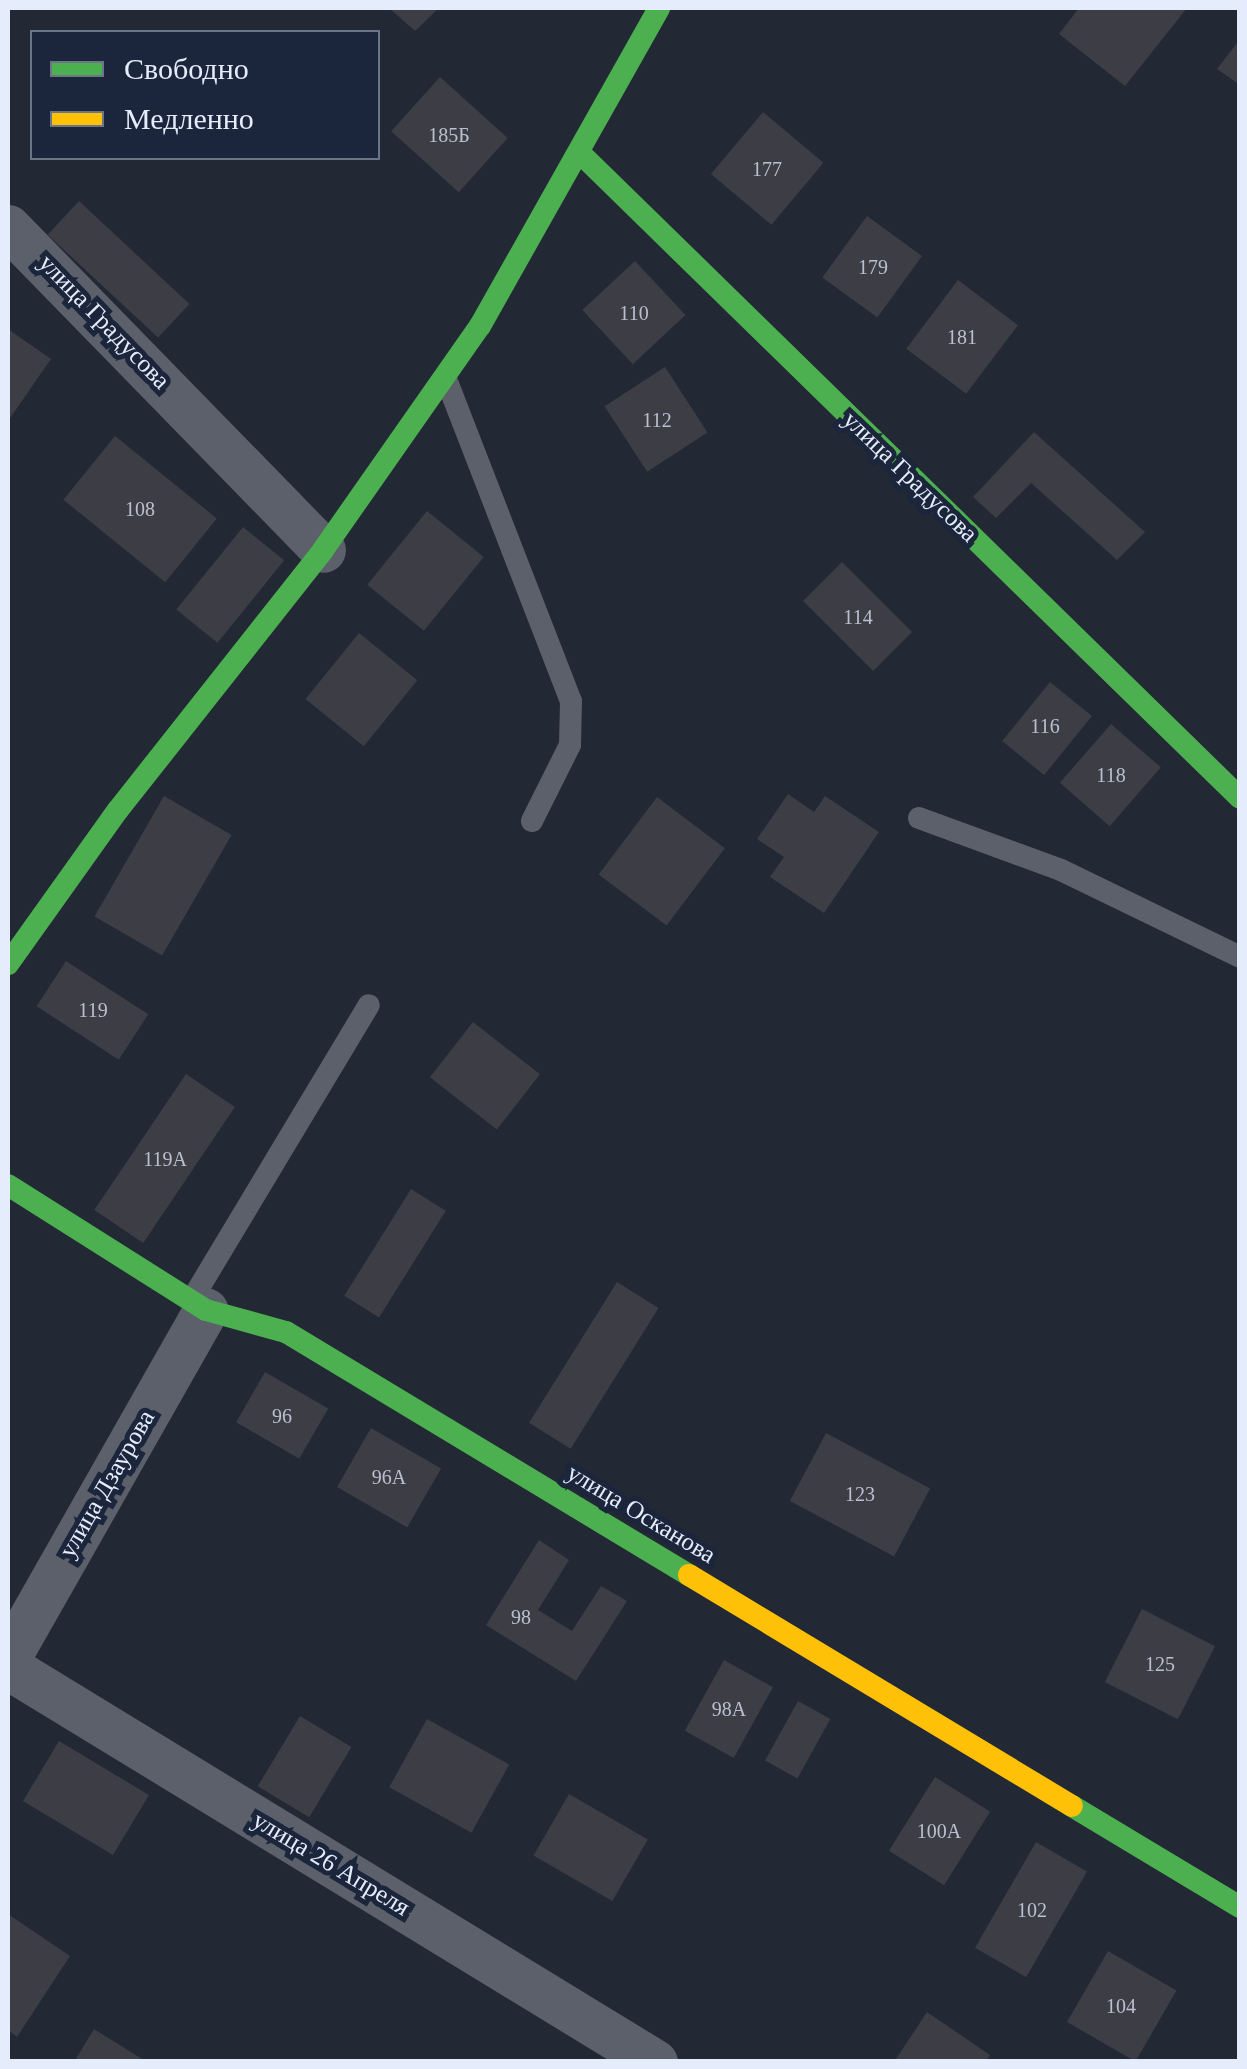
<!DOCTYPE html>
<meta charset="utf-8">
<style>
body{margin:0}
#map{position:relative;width:1247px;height:2069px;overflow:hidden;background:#222834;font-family:Georgia,serif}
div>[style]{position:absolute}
.building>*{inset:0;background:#3d3d46;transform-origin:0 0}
.lane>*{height:22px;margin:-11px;padding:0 11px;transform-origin:11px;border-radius:11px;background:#5c606a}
.street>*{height:45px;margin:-22.5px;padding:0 22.5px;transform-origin:22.5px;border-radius:22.5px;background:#5c606a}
.fast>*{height:22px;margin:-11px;padding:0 11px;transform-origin:11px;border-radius:11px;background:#4caf50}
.slow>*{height:22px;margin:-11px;padding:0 11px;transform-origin:11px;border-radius:11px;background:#ffc107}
span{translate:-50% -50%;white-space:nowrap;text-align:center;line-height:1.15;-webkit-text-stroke:10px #1b253b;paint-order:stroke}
.number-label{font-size:20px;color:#bbc0ce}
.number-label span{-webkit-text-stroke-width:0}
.street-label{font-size:25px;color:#e5ecfb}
.frame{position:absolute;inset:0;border:10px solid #e5ecfb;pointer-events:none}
.legend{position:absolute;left:30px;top:30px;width:350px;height:130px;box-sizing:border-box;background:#1b253b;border:2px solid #6c7588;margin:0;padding:12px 18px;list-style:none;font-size:30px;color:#e5ecfb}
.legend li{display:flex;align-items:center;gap:20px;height:50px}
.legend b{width:50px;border:2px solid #6c7588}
</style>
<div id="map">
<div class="building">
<i style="clip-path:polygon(389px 8px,439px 8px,415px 31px)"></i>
<i style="clip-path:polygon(1079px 8px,1187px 8px,1125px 86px,1059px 34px)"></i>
<i style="clip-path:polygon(1240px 39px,1240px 85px,1217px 69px)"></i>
<i style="left:440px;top:77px;width:91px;height:73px;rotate:42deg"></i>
<i style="left:763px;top:112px;width:79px;height:81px;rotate:40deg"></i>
<i style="left:79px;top:201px;width:151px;height:46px;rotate:43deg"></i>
<i style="left:867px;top:216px;width:68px;height:76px;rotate:36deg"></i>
<i style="left:635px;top:261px;width:74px;height:72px;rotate:47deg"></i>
<i style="left:958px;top:280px;width:75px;height:86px;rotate:37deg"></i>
<i style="clip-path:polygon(8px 329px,51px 359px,8px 421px)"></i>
<i style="left:665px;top:367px;width:78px;height:72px;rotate:57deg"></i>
<i style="clip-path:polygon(1034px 432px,1145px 532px,1117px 560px,1031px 483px,996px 518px,973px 497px)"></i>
<i style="left:115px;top:436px;width:131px;height:82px;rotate:39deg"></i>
<i style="left:427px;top:511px;width:73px;height:95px;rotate:39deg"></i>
<i style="left:243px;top:527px;width:53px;height:106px;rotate:39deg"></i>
<i style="left:842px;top:562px;width:99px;height:55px;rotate:45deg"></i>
<i style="left:359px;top:633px;width:75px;height:85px;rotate:39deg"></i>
<i style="left:1050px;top:682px;width:54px;height:76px;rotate:39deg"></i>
<i style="left:1111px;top:724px;width:66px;height:78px;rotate:41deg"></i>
<i style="clip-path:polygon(788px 794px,814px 812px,825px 796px,879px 832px,824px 913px,770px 877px,784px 857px,757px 839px)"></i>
<i style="left:164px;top:796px;width:78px;height:139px;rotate:30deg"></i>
<i style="left:657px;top:797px;width:85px;height:97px;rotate:37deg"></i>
<i style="left:66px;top:961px;width:98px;height:54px;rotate:33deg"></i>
<i style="left:473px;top:1022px;width:85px;height:70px;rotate:38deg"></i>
<i style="left:186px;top:1074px;width:59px;height:164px;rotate:34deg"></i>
<i style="left:411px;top:1189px;width:41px;height:126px;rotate:32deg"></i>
<i style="left:617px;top:1282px;width:49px;height:166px;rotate:32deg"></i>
<i style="left:265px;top:1372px;width:73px;height:58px;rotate:30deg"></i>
<i style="left:371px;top:1428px;width:81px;height:68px;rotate:30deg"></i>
<i style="left:826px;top:1433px;width:118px;height:77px;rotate:28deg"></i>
<i style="clip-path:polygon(539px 1540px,569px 1560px,538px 1610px,572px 1631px,601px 1586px,627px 1601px,576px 1681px,486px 1625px)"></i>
<i style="left:1142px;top:1609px;width:82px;height:82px;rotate:27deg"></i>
<i style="left:724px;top:1660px;width:56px;height:81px;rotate:29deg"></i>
<i style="left:798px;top:1701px;width:37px;height:68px;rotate:29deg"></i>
<i style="left:300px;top:1716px;width:60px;height:82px;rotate:31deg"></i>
<i style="left:427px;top:1719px;width:94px;height:78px;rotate:29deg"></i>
<i style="left:59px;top:1741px;width:105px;height:70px;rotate:31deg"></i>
<i style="left:935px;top:1777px;width:65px;height:87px;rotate:32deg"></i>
<i style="left:569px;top:1794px;width:91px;height:71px;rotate:30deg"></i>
<i style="left:1036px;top:1842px;width:59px;height:122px;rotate:30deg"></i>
<i style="clip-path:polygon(8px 1914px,70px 1956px,17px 2037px,8px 2030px)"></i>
<i style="left:1108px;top:1951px;width:79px;height:82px;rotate:30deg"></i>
<i style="clip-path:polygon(927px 2012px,990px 2055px,986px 2062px,894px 2062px)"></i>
<i style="clip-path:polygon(94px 2029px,147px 2062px,74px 2062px)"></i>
</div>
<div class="lane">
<i style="left:446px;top:379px;width:345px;rotate:68.8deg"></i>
<i style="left:571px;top:701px;width:44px;rotate:91.3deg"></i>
<i style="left:570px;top:745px;width:85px;rotate:116.6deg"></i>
<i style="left:919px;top:818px;width:151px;rotate:20.1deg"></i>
<i style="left:1061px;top:870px;width:199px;rotate:25.9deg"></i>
<i style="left:191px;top:1301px;width:345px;rotate:-59deg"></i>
</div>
<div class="street">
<i style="left:8px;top:227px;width:451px;rotate:45.7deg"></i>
<i style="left:8px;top:1658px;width:400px;rotate:-60.4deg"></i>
<i style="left:8px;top:1667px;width:758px;rotate:31.4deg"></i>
</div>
<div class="fast">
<i style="left:581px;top:154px;width:921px;rotate:44.34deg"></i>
<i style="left:8px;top:964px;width:189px;rotate:-54.5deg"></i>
<i style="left:118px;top:810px;width:331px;rotate:-51.7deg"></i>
<i style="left:323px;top:550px;width:274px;rotate:-55deg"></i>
<i style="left:480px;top:326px;width:365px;rotate:-60.6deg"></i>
<i style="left:8px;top:1185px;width:234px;rotate:32.3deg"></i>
<i style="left:206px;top:1310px;width:83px;rotate:15.4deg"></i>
<i style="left:286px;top:1332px;width:471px;rotate:31.1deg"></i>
<i style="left:1072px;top:1806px;width:196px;rotate:31deg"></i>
</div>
<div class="slow">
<i style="left:689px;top:1575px;width:447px;rotate:31.1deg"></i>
</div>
<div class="number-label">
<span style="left:449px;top:135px">185Б</span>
<span style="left:767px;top:169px">177</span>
<span style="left:873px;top:267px">179</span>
<span style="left:634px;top:313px">110</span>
<span style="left:962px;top:337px">181</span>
<span style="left:657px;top:420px">112</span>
<span style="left:140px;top:509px">108</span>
<span style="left:858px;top:617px">114</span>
<span style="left:1045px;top:726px">116</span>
<span style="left:1111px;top:775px">118</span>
<span style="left:93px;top:1010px">119</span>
<span style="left:165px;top:1159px">119А</span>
<span style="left:282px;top:1416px">96</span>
<span style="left:389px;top:1477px">96А</span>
<span style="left:860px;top:1494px">123</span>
<span style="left:521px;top:1617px">98</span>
<span style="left:1160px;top:1664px">125</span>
<span style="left:729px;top:1709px">98А</span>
<span style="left:939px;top:1831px">100А</span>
<span style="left:1032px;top:1910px">102</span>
<span style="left:1121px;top:2006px">104</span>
</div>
<div class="street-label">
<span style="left:104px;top:322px;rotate:46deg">улица Градусова</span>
<span style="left:910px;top:477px;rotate:44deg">улица Градусова</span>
<span style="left:107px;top:1484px;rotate:-60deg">улица Дзаурова</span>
<span style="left:641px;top:1514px;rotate:31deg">улица Осканова</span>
<span style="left:331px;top:1864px;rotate:31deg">улица 26 Апреля</span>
</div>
<div class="frame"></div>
<ul class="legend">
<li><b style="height:12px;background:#4caf50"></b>Свободно</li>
<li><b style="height:12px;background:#ffc107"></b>Медленно</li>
</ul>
</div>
